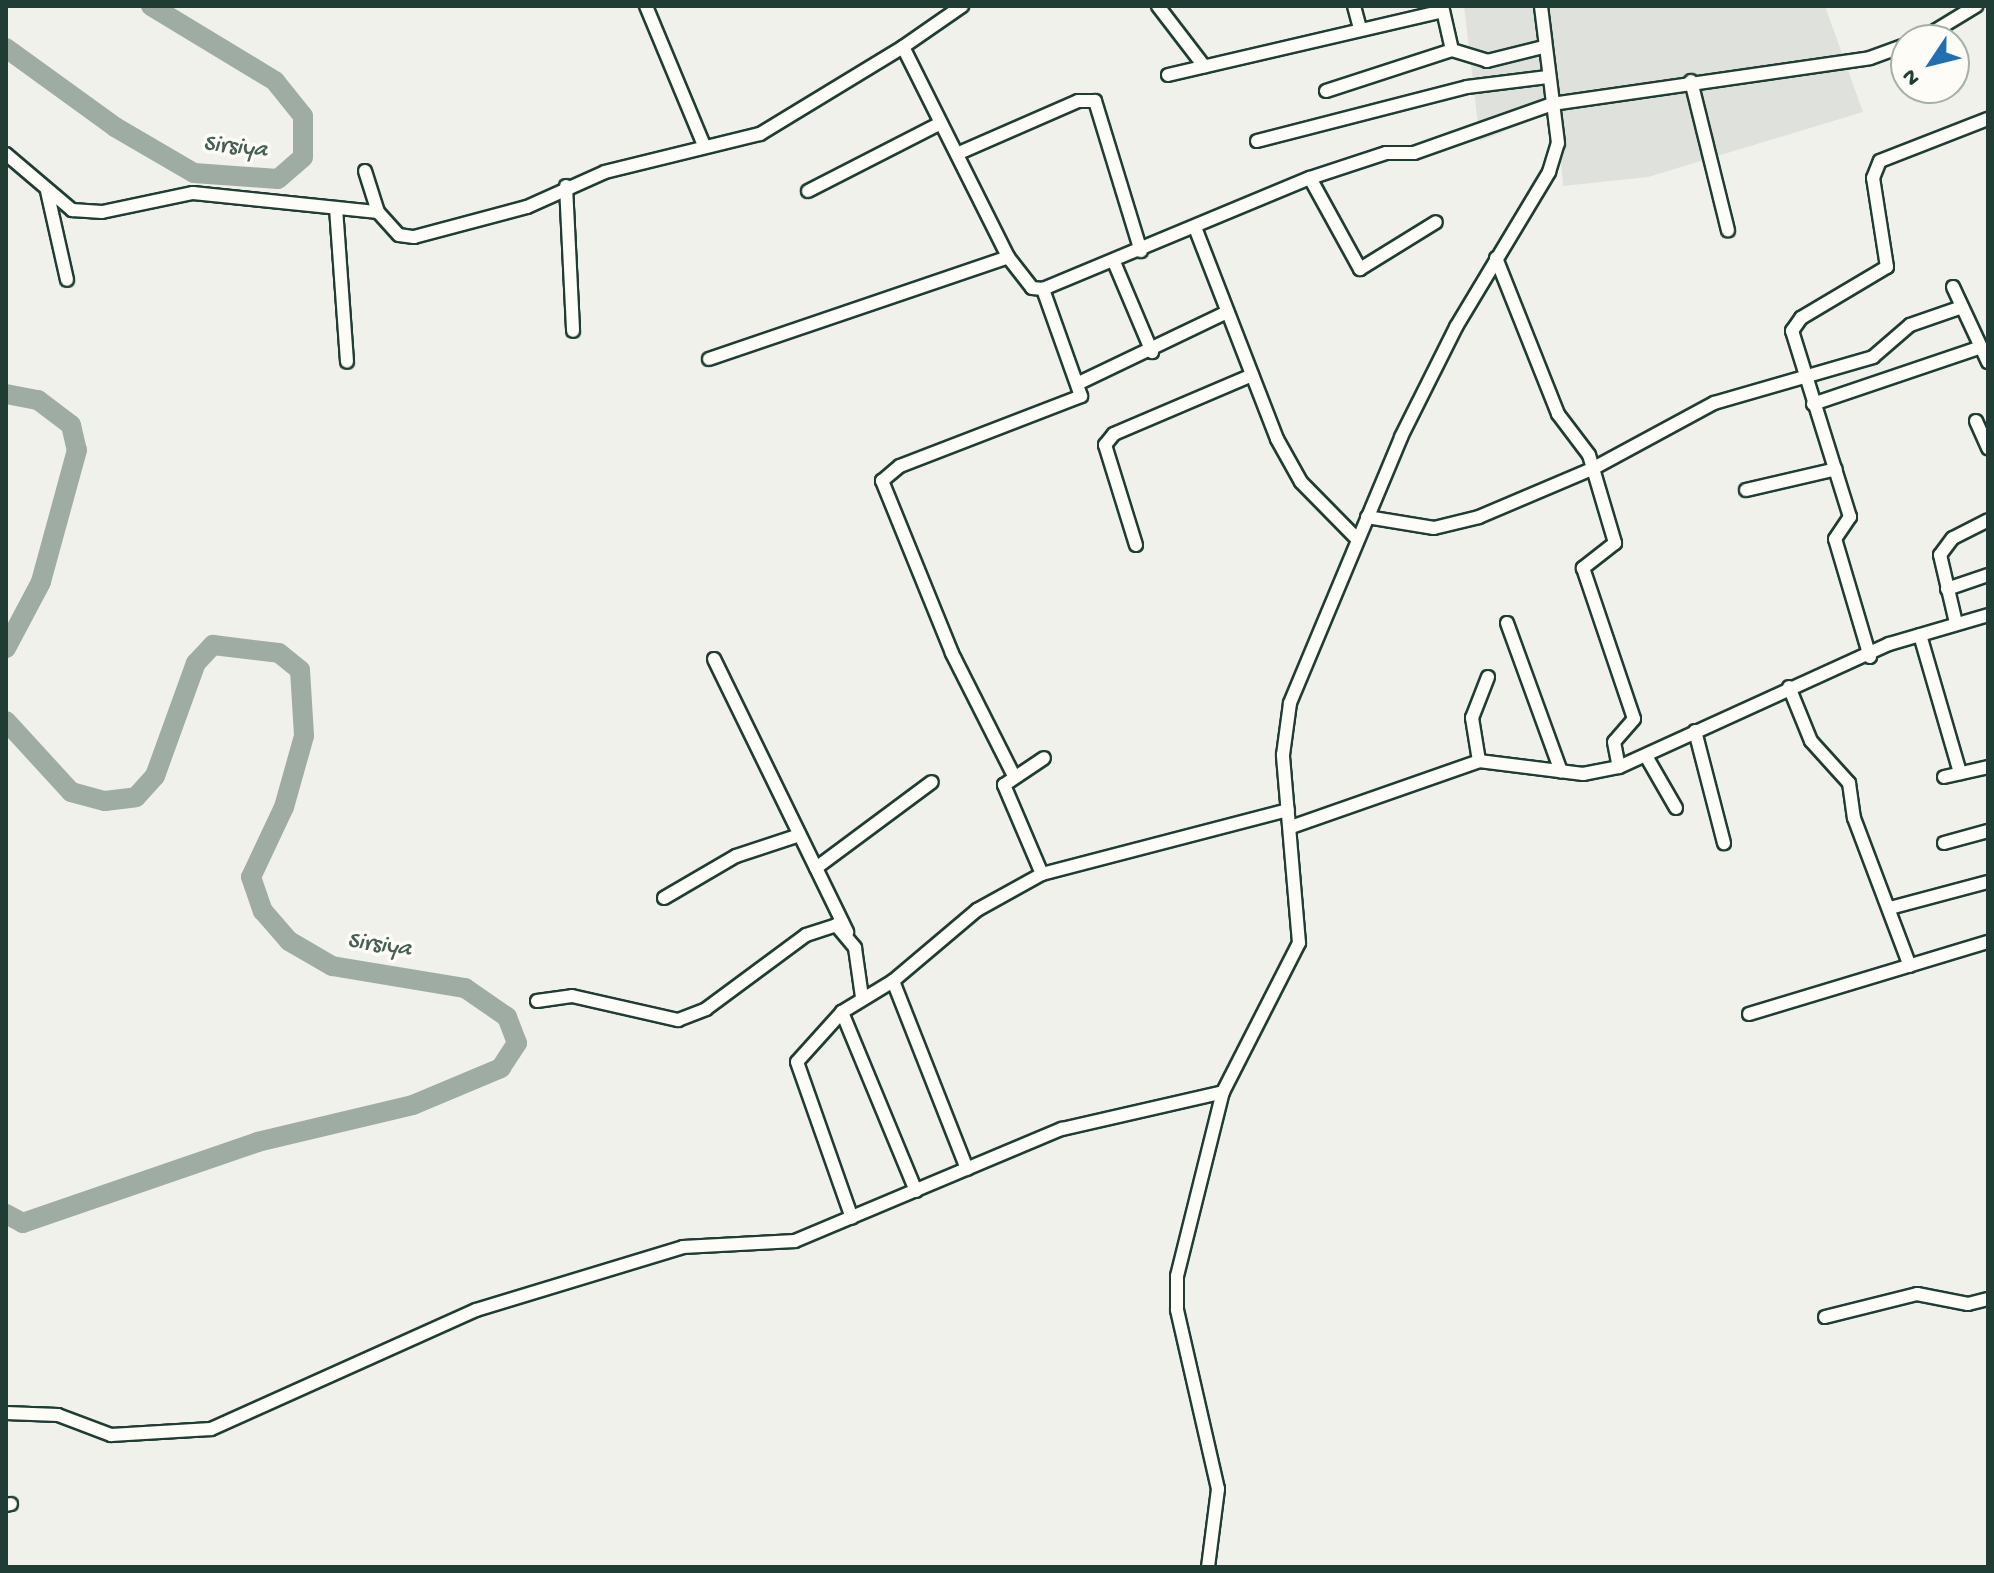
<!DOCTYPE html>
<style>
body{margin:0}
#map{position:relative;width:1994px;height:1573px;overflow:hidden;background:#f0f1eb;font-family:"Gochi Hand",sans-serif}
div>[style]{position:absolute}
.built>*{inset:0;background:#dfe2dc}
.river>*{height:20px;margin:-10px;padding:0 10px;transform-origin:10px;border-radius:10px;background:#9faca4}
.roads{filter:drop-shadow(2px 0 #1f3d34) drop-shadow(-2px 0 #1f3d34) drop-shadow(0 2px #1f3d34) drop-shadow(0 -2px #1f3d34)}
.minor>*{height:12px;margin:-6px;padding:0 6px;transform-origin:6px;border-radius:6px;background:#fdfcf7}
span{translate:-50% -50%;white-space:nowrap;text-align:center;line-height:1.15;-webkit-text-stroke:7px #fdfcf7;paint-order:stroke}
.water-label{font-size:24px;color:#455e56;font-style:italic}
.frame{position:absolute;inset:0;border:8px solid #1f3d34;pointer-events:none}
.north{position:absolute;left:1890px;top:24px;width:80px;height:80px;box-sizing:border-box;background:#fdfcf7;border:2px solid #a4b0a9;border-radius:50%;rotate:235deg;font-size:22px;font-weight:700;line-height:32px;text-align:center;color:#1f3d34}
.north::after{content:'';display:block;margin:auto;width:28px;height:36px;background:#1f6fb2;clip-path:polygon(50% 0,100% 100%,50% 72%,0 100%)}
</style>
<div id="map">
<div class="built">
<i style="clip-path:polygon(1464px 6px,1825px 6px,1863px 112px,1648px 177px,1563px 186px,1557px 110px,1480px 141px)"></i>
</div>
<div class="river">
<i style="left:6px;top:48px;width:135px;rotate:35.9deg"></i>
<i style="left:115px;top:127px;width:91px;rotate:30.2deg"></i>
<i style="left:194px;top:173px;width:84px;rotate:4.1deg"></i>
<i style="left:278px;top:179px;width:33px;rotate:-41deg"></i>
<i style="left:303px;top:157px;width:41px;rotate:-90deg"></i>
<i style="left:303px;top:116px;width:45px;rotate:-128.7deg"></i>
<i style="left:275px;top:81px;width:145px;rotate:-148.8deg"></i>
<i style="left:6px;top:394px;width:33px;rotate:11deg"></i>
<i style="left:38px;top:400px;width:41px;rotate:37.1deg"></i>
<i style="left:71px;top:425px;width:26px;rotate:77deg"></i>
<i style="left:77px;top:450px;width:137px;rotate:105.3deg"></i>
<i style="left:41px;top:582px;width:75px;rotate:117.9deg"></i>
<i style="left:6px;top:721px;width:96px;rotate:47.5deg"></i>
<i style="left:71px;top:792px;width:35px;rotate:15deg"></i>
<i style="left:105px;top:801px;width:31px;rotate:-7deg"></i>
<i style="left:136px;top:797px;width:28px;rotate:-48deg"></i>
<i style="left:155px;top:776px;width:120px;rotate:-70.1deg"></i>
<i style="left:196px;top:663px;width:25px;rotate:-47deg"></i>
<i style="left:213px;top:645px;width:66px;rotate:6.9deg"></i>
<i style="left:279px;top:653px;width:27px;rotate:39deg"></i>
<i style="left:300px;top:670px;width:66px;rotate:86.5deg"></i>
<i style="left:304px;top:736px;width:74px;rotate:105.7deg"></i>
<i style="left:284px;top:807px;width:77px;rotate:115.2deg"></i>
<i style="left:251px;top:877px;width:36px;rotate:71deg"></i>
<i style="left:263px;top:911px;width:40px;rotate:49deg"></i>
<i style="left:289px;top:941px;width:50px;rotate:30.2deg"></i>
<i style="left:332px;top:966px;width:135px;rotate:9.4deg"></i>
<i style="left:465px;top:988px;width:51px;rotate:34.6deg"></i>
<i style="left:507px;top:1017px;width:28px;rotate:69deg"></i>
<i style="left:517px;top:1043px;width:30px;rotate:123deg"></i>
<i style="left:501px;top:1068px;width:95px;rotate:157.2deg"></i>
<i style="left:413px;top:1105px;width:159px;rotate:166.6deg"></i>
<i style="left:258px;top:1142px;width:249px;rotate:161deg"></i>
<i style="left:23px;top:1223px;width:19px;rotate:-152deg"></i>
</div>
<div class="roads">
<div class="minor">
<i style="left:646px;top:6px;width:151px;rotate:67.4deg"></i>
<i style="left:1158px;top:6px;width:76px;rotate:52.5deg"></i>
<i style="left:1354px;top:6px;width:23px;rotate:75deg"></i>
<i style="left:1920px;top:40px;width:66px;rotate:-31.3deg"></i>
<i style="left:903px;top:47px;width:72px;rotate:-34.8deg"></i>
<i style="left:1452px;top:50px;width:37px;rotate:17deg"></i>
<i style="left:1487px;top:61px;width:58px;rotate:-14deg"></i>
<i style="left:1168px;top:75px;width:282px;rotate:-13.1deg"></i>
<i style="left:1691px;top:81px;width:154px;rotate:76.1deg"></i>
<i style="left:1326px;top:91px;width:133px;rotate:-18deg"></i>
<i style="left:1452px;top:50px;width:45px;rotate:-102.8deg"></i>
<i style="left:1257px;top:141px;width:217px;rotate:-14.4deg"></i>
<i style="left:1467px;top:87px;width:81px;rotate:-7.1deg"></i>
<i style="left:959px;top:153px;width:130px;rotate:-23.6deg"></i>
<i style="left:1078px;top:101px;width:17px"></i>
<i style="left:1095px;top:101px;width:157px;rotate:73deg"></i>
<i style="left:6px;top:154px;width:87px;rotate:40.3deg"></i>
<i style="left:72px;top:210px;width:30px;rotate:4deg"></i>
<i style="left:102px;top:212px;width:93px;rotate:-11.8deg"></i>
<i style="left:193px;top:193px;width:186px;rotate:5.9deg"></i>
<i style="left:365px;top:171px;width:43px;rotate:72.4deg"></i>
<i style="left:378px;top:212px;width:31px;rotate:48deg"></i>
<i style="left:399px;top:235px;width:15px;rotate:8deg"></i>
<i style="left:414px;top:237px;width:117px;rotate:-14.9deg"></i>
<i style="left:527px;top:207px;width:85px;rotate:-24.2deg"></i>
<i style="left:605px;top:172px;width:160px;rotate:-13.8deg"></i>
<i style="left:760px;top:134px;width:167px;rotate:-31.3deg"></i>
<i style="left:903px;top:47px;width:235px;rotate:63.4deg"></i>
<i style="left:1008px;top:257px;width:39px;rotate:52deg"></i>
<i style="left:1032px;top:288px;width:11px;rotate:5deg"></i>
<i style="left:1043px;top:289px;width:289px;rotate:-22.6deg"></i>
<i style="left:1310px;top:178px;width:80px;rotate:-18.2deg"></i>
<i style="left:1386px;top:153px;width:28px"></i>
<i style="left:1414px;top:153px;width:146px;rotate:-19.5deg"></i>
<i style="left:1552px;top:104px;width:321px;rotate:-8.2deg"></i>
<i style="left:1870px;top:58px;width:38px;rotate:-20deg"></i>
<i style="left:1310px;top:178px;width:104px;rotate:61.2deg"></i>
<i style="left:1360px;top:269px;width:89px;rotate:-31.7deg"></i>
<i style="left:566px;top:186px;width:145px;rotate:87.2deg"></i>
<i style="left:47px;top:191px;width:91px;rotate:77.3deg"></i>
<i style="left:808px;top:191px;width:149px;rotate:-27.1deg"></i>
<i style="left:336px;top:208px;width:154px;rotate:85.9deg"></i>
<i style="left:1196px;top:230px;width:224px;rotate:68.8deg"></i>
<i style="left:1277px;top:439px;width:49px;rotate:60.8deg"></i>
<i style="left:1301px;top:482px;width:80px;rotate:45.5deg"></i>
<i style="left:1496px;top:258px;width:168px;rotate:68.3deg"></i>
<i style="left:1558px;top:414px;width:51px;rotate:52.9deg"></i>
<i style="left:1589px;top:455px;width:92px;rotate:73.5deg"></i>
<i style="left:1615px;top:543px;width:41px;rotate:142deg"></i>
<i style="left:1583px;top:568px;width:159px;rotate:71.3deg"></i>
<i style="left:1634px;top:719px;width:30px;rotate:131deg"></i>
<i style="left:1614px;top:742px;width:25px;rotate:79deg"></i>
<i style="left:1114px;top:262px;width:98px;rotate:67.1deg"></i>
<i style="left:1953px;top:287px;width:83px;rotate:65deg"></i>
<i style="left:709px;top:359px;width:316px;rotate:-18.8deg"></i>
<i style="left:1079px;top:383px;width:164px;rotate:-25.6deg"></i>
<i style="left:1813px;top:404px;width:177px;rotate:-18.7deg"></i>
<i style="left:1976px;top:421px;width:30px;rotate:66deg"></i>
<i style="left:1746px;top:490px;width:92px;rotate:-13.1deg"></i>
<i style="left:1367px;top:517px;width:68px;rotate:9.3deg"></i>
<i style="left:1434px;top:528px;width:46px;rotate:-13.7deg"></i>
<i style="left:1479px;top:517px;width:123px;rotate:-23deg"></i>
<i style="left:1592px;top:469px;width:139px;rotate:-28.4deg"></i>
<i style="left:1714px;top:403px;width:166px;rotate:-16.1deg"></i>
<i style="left:1873px;top:357px;width:49px;rotate:-40.9deg"></i>
<i style="left:1910px;top:325px;width:55px;rotate:-19.1deg"></i>
<i style="left:1136px;top:545px;width:105px;rotate:-107.2deg"></i>
<i style="left:1105px;top:445px;width:14px;rotate:-51deg"></i>
<i style="left:1114px;top:434px;width:150px;rotate:-23.1deg"></i>
<i style="left:1947px;top:589px;width:43px;rotate:-18.9deg"></i>
<i style="left:1507px;top:623px;width:158px;rotate:70deg"></i>
<i style="left:1956px;top:623px;width:70px;rotate:-103.2deg"></i>
<i style="left:1940px;top:555px;width:21px;rotate:-53deg"></i>
<i style="left:1953px;top:538px;width:39px;rotate:-27deg"></i>
<i style="left:1920px;top:635px;width:144px;rotate:73.8deg"></i>
<i style="left:1870px;top:657px;width:123px;rotate:-106.5deg"></i>
<i style="left:1835px;top:539px;width:27px;rotate:-56deg"></i>
<i style="left:1850px;top:517px;width:195px;rotate:-107.3deg"></i>
<i style="left:1792px;top:331px;width:16px;rotate:-55deg"></i>
<i style="left:1801px;top:318px;width:100px;rotate:-30.7deg"></i>
<i style="left:1887px;top:267px;width:90px;rotate:-98.9deg"></i>
<i style="left:1873px;top:178px;width:18px;rotate:-68deg"></i>
<i style="left:1880px;top:161px;width:116px;rotate:-21.3deg"></i>
<i style="left:714px;top:659px;width:304px;rotate:64deg"></i>
<i style="left:1789px;top:687px;width:58px;rotate:67.8deg"></i>
<i style="left:1811px;top:741px;width:57px;rotate:47.9deg"></i>
<i style="left:1849px;top:783px;width:35px;rotate:82deg"></i>
<i style="left:1854px;top:818px;width:158px;rotate:69.3deg"></i>
<i style="left:1695px;top:731px;width:116px;rotate:75.5deg"></i>
<i style="left:1646px;top:756px;width:60px;rotate:60deg"></i>
<i style="left:1479px;top:761px;width:44px;rotate:-99.2deg"></i>
<i style="left:1472px;top:718px;width:44px;rotate:-68.7deg"></i>
<i style="left:1014px;top:776px;width:138px;rotate:-116.8deg"></i>
<i style="left:952px;top:653px;width:186px;rotate:-112.1deg"></i>
<i style="left:882px;top:481px;width:23px;rotate:-40deg"></i>
<i style="left:900px;top:466px;width:194px;rotate:-21.1deg"></i>
<i style="left:1081px;top:396px;width:114px;rotate:-109.6deg"></i>
<i style="left:1944px;top:777px;width:45px;rotate:-12.8deg"></i>
<i style="left:1291px;top:827px;width:199px;rotate:-19.3deg"></i>
<i style="left:1479px;top:761px;width:105px;rotate:7.1deg"></i>
<i style="left:1583px;top:774px;width:37px;rotate:-11deg"></i>
<i style="left:1619px;top:767px;width:297px;rotate:-24.5deg"></i>
<i style="left:1889px;top:644px;width:103px;rotate:-16.3deg"></i>
<i style="left:1944px;top:843px;width:46px;rotate:-15.3deg"></i>
<i style="left:816px;top:868px;width:144px;rotate:-36.6deg"></i>
<i style="left:1042px;top:874px;width:97px;rotate:-113.1deg"></i>
<i style="left:1004px;top:785px;width:48px;rotate:-34deg"></i>
<i style="left:664px;top:898px;width:83px;rotate:-30.3deg"></i>
<i style="left:736px;top:856px;width:67px;rotate:-18.2deg"></i>
<i style="left:1890px;top:908px;width:101px;rotate:-14.9deg"></i>
<i style="left:893px;top:981px;width:202px;rotate:68.5deg"></i>
<i style="left:537px;top:1001px;width:35px;rotate:-8deg"></i>
<i style="left:572px;top:996px;width:109px;rotate:12.8deg"></i>
<i style="left:678px;top:1020px;width:30px;rotate:-21deg"></i>
<i style="left:706px;top:1009px;width:124px;rotate:-36.5deg"></i>
<i style="left:806px;top:935px;width:32px;rotate:-18deg"></i>
<i style="left:836px;top:925px;width:30px;rotate:50deg"></i>
<i style="left:855px;top:948px;width:49px;rotate:81.9deg"></i>
<i style="left:842px;top:1012px;width:67px;rotate:132deg"></i>
<i style="left:797px;top:1062px;width:165px;rotate:70.6deg"></i>
<i style="left:1749px;top:1014px;width:250px;rotate:-16.8deg"></i>
<i style="left:916px;top:1191px;width:194px;rotate:-112.5deg"></i>
<i style="left:842px;top:1012px;width:60px;rotate:-31.3deg"></i>
<i style="left:893px;top:981px;width:110px;rotate:-40.2deg"></i>
<i style="left:977px;top:910px;width:74px;rotate:-29deg"></i>
<i style="left:1042px;top:874px;width:254px;rotate:-14.6deg"></i>
<i style="left:1825px;top:1317px;width:95px;rotate:-14deg"></i>
<i style="left:1917px;top:1294px;width:52px;rotate:11.1deg"></i>
<i style="left:1968px;top:1304px;width:21px;rotate:-14deg"></i>
<i style="left:6px;top:1413px;width:52px;rotate:2.2deg"></i>
<i style="left:58px;top:1415px;width:57px;rotate:20.7deg"></i>
<i style="left:111px;top:1435px;width:100px;rotate:-3.4deg"></i>
<i style="left:211px;top:1429px;width:290px;rotate:-24.2deg"></i>
<i style="left:476px;top:1310px;width:216px;rotate:-16.9deg"></i>
<i style="left:683px;top:1247px;width:112px;rotate:-3.1deg"></i>
<i style="left:795px;top:1241px;width:290px;rotate:-22.8deg"></i>
<i style="left:1062px;top:1129px;width:165px;rotate:-12.9deg"></i>
<i style="left:6px;top:1505px;width:5px;rotate:-11deg"></i>
<i style="left:1208px;top:1567px;width:79px;rotate:-82.7deg"></i>
<i style="left:1218px;top:1489px;width:184px;rotate:-102.9deg"></i>
<i style="left:1177px;top:1310px;width:34px;rotate:-90deg"></i>
<i style="left:1177px;top:1276px;width:190px;rotate:-76deg"></i>
<i style="left:1223px;top:1092px;width:167px;rotate:-63deg"></i>
<i style="left:1299px;top:943px;width:189px;rotate:-94.9deg"></i>
<i style="left:1283px;top:755px;width:52px;rotate:-82.3deg"></i>
<i style="left:1290px;top:703px;width:288px;rotate:-67.3deg"></i>
<i style="left:1401px;top:437px;width:123px;rotate:-63.4deg"></i>
<i style="left:1456px;top:327px;width:181px;rotate:-59deg"></i>
<i style="left:1549px;top:172px;width:30px;rotate:-73deg"></i>
<i style="left:1558px;top:143px;width:138px;rotate:-97.1deg"></i>
</div>
</div>
<div class="water-label">
<span style="left:235px;top:148px;rotate:6deg">Sirsiya</span>
<span style="left:379px;top:946px;rotate:8deg">Sirsiya</span>
</div>
<div class="frame"></div>
<div class="north">N</div>
</div>
